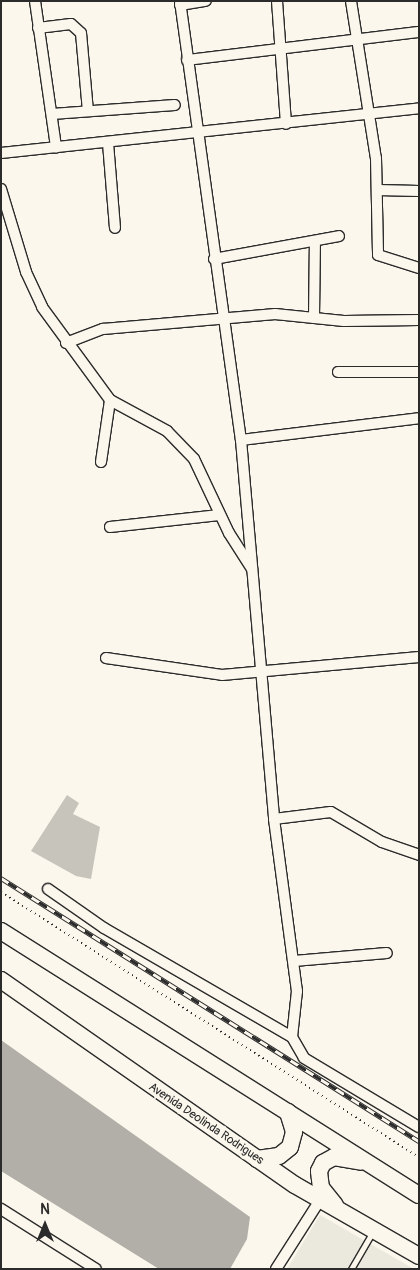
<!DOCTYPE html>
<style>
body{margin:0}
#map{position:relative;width:420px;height:1270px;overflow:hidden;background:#fbf7ec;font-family:Pangolin,sans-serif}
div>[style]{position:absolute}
.built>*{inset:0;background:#ebe8de}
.water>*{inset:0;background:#b1afa7}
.building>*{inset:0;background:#c7c4bc}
.path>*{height:2px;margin-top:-1px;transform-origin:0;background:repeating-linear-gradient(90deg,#2b2b2b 0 1px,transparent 0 5px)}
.roads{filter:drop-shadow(1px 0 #2b2b2b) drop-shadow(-1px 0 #2b2b2b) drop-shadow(0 1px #2b2b2b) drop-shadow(0 -1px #2b2b2b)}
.service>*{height:5px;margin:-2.5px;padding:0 2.5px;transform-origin:2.5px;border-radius:2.5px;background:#fbf7ec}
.minor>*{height:10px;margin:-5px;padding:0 5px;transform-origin:5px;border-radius:5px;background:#fbf7ec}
.trunk>*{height:16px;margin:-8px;padding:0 8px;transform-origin:8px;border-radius:8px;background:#fbf7ec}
.rail>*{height:5px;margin-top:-2.5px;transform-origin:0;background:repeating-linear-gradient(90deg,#fbf7ec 0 9px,#2b2b2b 0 18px);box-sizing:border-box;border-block:1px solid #2b2b2b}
span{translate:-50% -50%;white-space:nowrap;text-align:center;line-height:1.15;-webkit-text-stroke:5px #fbf7ec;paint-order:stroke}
.street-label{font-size:12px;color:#2b2b2b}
.frame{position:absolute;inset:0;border:2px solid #2b2b2b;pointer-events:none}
.north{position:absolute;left:20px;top:1200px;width:50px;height:50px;-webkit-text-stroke:4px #fbf7ec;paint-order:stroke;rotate:0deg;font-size:14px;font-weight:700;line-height:20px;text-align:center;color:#2b2b2b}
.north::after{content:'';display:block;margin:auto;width:18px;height:22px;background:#2b2b2b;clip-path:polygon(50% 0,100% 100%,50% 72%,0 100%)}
</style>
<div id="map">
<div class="built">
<i style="clip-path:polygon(320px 1215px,414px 1269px,287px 1269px)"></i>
</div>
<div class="water">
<i style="clip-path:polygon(1px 1040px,250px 1217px,247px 1239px,230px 1269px,159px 1269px,1px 1171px)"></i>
</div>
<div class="building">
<i style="clip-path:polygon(67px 795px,79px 803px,73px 814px,100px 827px,91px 879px,76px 876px,31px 851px)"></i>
</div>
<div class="path">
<i style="left:1px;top:892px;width:495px;rotate:32.4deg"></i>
</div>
<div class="roads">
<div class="service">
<i style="left:351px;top:1269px;width:42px;rotate:-59.7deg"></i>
</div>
<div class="minor">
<i style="left:35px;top:1px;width:148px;rotate:81.8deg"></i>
<i style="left:180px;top:1px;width:443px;rotate:82.1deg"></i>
<i style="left:241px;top:440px;width:380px;rotate:85deg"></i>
<i style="left:274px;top:819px;width:174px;rotate:82.4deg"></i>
<i style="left:297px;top:991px;width:46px;rotate:96.2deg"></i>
<i style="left:292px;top:1037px;width:24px;rotate:60deg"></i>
<i style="left:304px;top:1058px;width:134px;rotate:31deg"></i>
<i style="left:277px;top:1px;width:123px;rotate:85.8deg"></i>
<i style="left:351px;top:1px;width:159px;rotate:81deg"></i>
<i style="left:376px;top:158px;width:97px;rotate:88.8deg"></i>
<i style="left:378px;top:255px;width:43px;rotate:17.6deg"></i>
<i style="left:180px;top:5px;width:26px;rotate:-9deg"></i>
<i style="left:38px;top:28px;width:33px;rotate:-7deg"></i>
<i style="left:71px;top:24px;width:13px;rotate:42deg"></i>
<i style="left:81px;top:33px;width:78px;rotate:84.9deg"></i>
<i style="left:187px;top:60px;width:234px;rotate:-6.9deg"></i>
<i style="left:52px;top:114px;width:123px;rotate:-4.2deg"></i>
<i style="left:108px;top:143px;width:85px;rotate:85.3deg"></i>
<i style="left:1px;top:153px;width:420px;rotate:-6.1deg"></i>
<i style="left:1px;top:189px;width:87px;rotate:73.2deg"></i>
<i style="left:26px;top:272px;width:38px;rotate:65deg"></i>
<i style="left:42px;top:307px;width:115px;rotate:53.8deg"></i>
<i style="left:110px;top:400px;width:65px;rotate:28.5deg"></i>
<i style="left:167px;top:431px;width:39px;rotate:46deg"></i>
<i style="left:194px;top:459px;width:82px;rotate:64.7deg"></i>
<i style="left:229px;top:533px;width:43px;rotate:57.4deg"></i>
<i style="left:377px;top:190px;width:42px;rotate:1.4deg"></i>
<i style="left:214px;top:259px;width:127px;rotate:-10.4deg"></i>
<i style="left:314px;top:318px;width:77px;rotate:-89.3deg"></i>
<i style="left:66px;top:343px;width:40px;rotate:-21deg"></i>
<i style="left:103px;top:329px;width:173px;rotate:-5deg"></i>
<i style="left:275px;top:314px;width:69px;rotate:5.8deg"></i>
<i style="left:344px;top:321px;width:75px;rotate:-0.8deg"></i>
<i style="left:338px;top:372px;width:81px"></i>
<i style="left:241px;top:440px;width:179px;rotate:-7deg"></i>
<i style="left:101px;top:462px;width:63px;rotate:-81.7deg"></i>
<i style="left:110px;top:527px;width:110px;rotate:-6.3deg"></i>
<i style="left:106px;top:658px;width:117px;rotate:8.3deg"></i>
<i style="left:222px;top:675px;width:198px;rotate:-5.2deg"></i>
<i style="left:274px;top:819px;width:57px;rotate:-7deg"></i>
<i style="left:331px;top:812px;width:59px;rotate:30.5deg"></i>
<i style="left:382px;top:842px;width:39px;rotate:19deg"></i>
<i style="left:48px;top:889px;width:68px;rotate:34.9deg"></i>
<i style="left:104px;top:928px;width:217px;rotate:30.1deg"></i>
<i style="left:294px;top:961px;width:93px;rotate:-4.9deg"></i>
<i style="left:1px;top:1209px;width:112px;rotate:32.3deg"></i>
<i style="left:276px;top:1269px;width:82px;rotate:-57.5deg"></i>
</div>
<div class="trunk">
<i style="left:1px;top:931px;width:494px;rotate:32.3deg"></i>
<i style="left:1px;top:980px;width:358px;rotate:34.9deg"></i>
<i style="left:295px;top:1185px;width:143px;rotate:29.8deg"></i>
<i style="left:257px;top:1159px;width:22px;rotate:-8deg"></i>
<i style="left:279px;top:1156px;width:14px;rotate:-39deg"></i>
<i style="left:290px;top:1147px;width:16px;rotate:-75deg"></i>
<i style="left:294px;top:1132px;width:21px;rotate:-107deg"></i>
<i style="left:335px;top:1205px;width:22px;rotate:-129deg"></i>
<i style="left:321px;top:1188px;width:17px;rotate:-97deg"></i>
<i style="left:319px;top:1171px;width:9px;rotate:-63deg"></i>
<i style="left:323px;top:1163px;width:13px;rotate:-29deg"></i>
<i style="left:334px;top:1157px;width:27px;rotate:10deg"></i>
</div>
</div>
<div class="rail">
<i style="left:1px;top:878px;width:494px;rotate:32.2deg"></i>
</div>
<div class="street-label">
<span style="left:206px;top:1124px;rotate:34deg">Avenida Deolinda Rodrigues</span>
</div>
<div class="frame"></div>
<div class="north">N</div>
</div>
